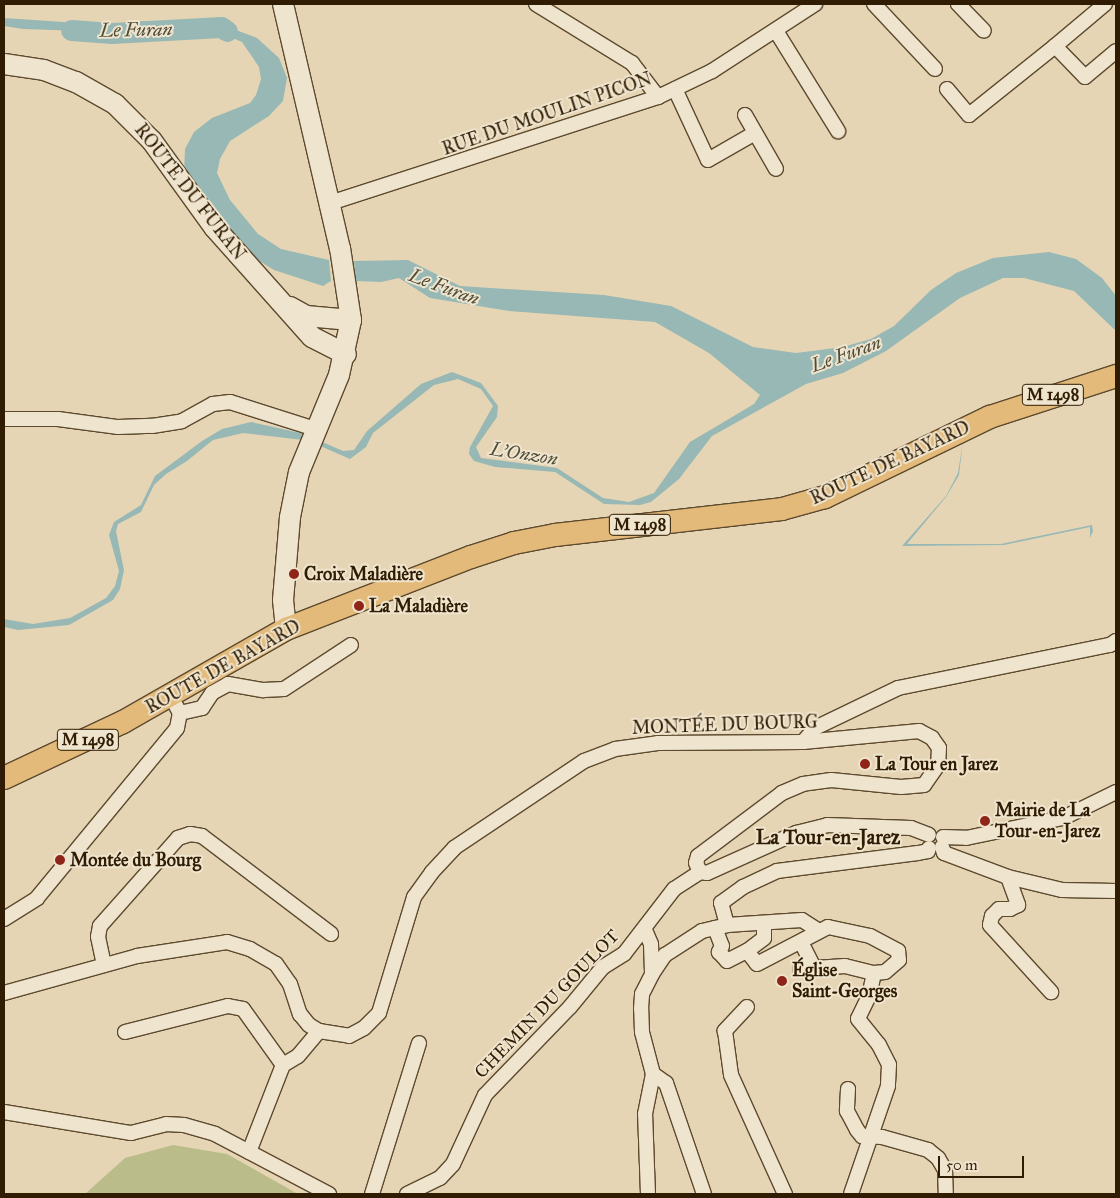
<!DOCTYPE html>
<meta charset="utf-8">
<style>
body{margin:0}
#map{position:relative;width:1120px;height:1198px;overflow:hidden;background:#e6d5b4;font-family:"IM FELL Great Primer",serif}
div>[style]{position:absolute}
.green>*{inset:0;background:#babc89}
.water>*{inset:0;background:#97b8b4}
.river>*{height:21px;margin:-10.5px;padding:0 10.5px;transform-origin:10.5px;border-radius:10.5px;background:#97b8b4}
.roads{filter:drop-shadow(1px 0 #5d4a2e) drop-shadow(-1px 0 #5d4a2e) drop-shadow(0 1px #5d4a2e) drop-shadow(0 -1px #5d4a2e)}
.minor>*{height:14px;margin:-7px;padding:0 7px;transform-origin:7px;border-radius:7px;background:#efe4ce}
.secondary>*{height:20px;margin:-10px;padding:0 10px;transform-origin:10px;border-radius:10px;background:#efe4ce}
.primary>*{height:22px;margin:-11px;padding:0 11px;transform-origin:11px;border-radius:11px;background:#e3ba7a}
.dots>*{width:14px;height:14px;translate:-50% -50%;box-sizing:border-box;border:2px solid #efe4ce;border-radius:50%}
span{translate:-50% -50%;white-space:nowrap;text-align:center;line-height:1.15;-webkit-text-stroke:4px #efe4ce;paint-order:stroke}
.shield-label span{padding:1px 4px;background:#efe4ce;border:1px solid;border-radius:4px;-webkit-text-stroke-width:0}
.shield-label{font-size:16px;color:#2f1c02;font-weight:700}
.street-label{font-size:18px;color:#2f1c02}
.poi-label{font-size:18px;color:#2f1c02;font-weight:700}
.left{translate:0 -50%;text-align:left}
.water-label{font-size:19px;color:#4e4b37;font-style:italic}
.quarter-label{font-size:20px;color:#2f1c02;font-weight:700}
.frame{position:absolute;inset:0;border:5px solid #2f1c02;pointer-events:none}
.scale{position:absolute;left:938px;top:1156px;width:86px;height:22px;box-sizing:border-box;border:2px solid #2f1c02;border-top:0;padding-left:6px;font-size:15px;line-height:18px;white-space:nowrap;color:#2f1c02;-webkit-text-stroke:4px #efe4ce;paint-order:stroke}
</style>
<div id="map">
<div class="green">
<i style="clip-path:polygon(173px 1145px,227px 1154px,298px 1194px,85px 1194px,125px 1158px)"></i>
</div>
<div class="water">
<i style="clip-path:polygon(4px 18px,108px 25px,148px 21px,212px 21px,257px 38px,279px 58px,287px 78px,283px 101px,269px 116px,230px 141px,220px 159px,217px 173px,230px 200px,258px 234px,281px 249px,329px 260px,331px 281px,323px 286px,274px 270px,251px 256px,184px 173px,185px 149px,194px 132px,212px 118px,250px 103px,256px 95px,261px 79px,259px 67px,242px 42px,212px 29px,114px 32px,23px 29px,4px 26px)"></i>
<i style="clip-path:polygon(1049px 252px,1076px 259px,1102px 278px,1116px 296px,1116px 331px,1074px 291px,1024px 278px,1003px 278px,960px 298px,886px 351px,843px 373px,806px 384px,712px 436px,679px 479px,651px 502px,640px 505px,604px 504px,555px 472px,495px 467px,474px 461px,469px 454px,470px 447px,493px 406px,481px 389px,458px 379px,434px 385px,373px 433px,366px 447px,350px 459px,318px 445px,320px 441px,343px 451px,354px 450px,367px 431px,421px 384px,452px 372px,481px 383px,498px 406px,497px 417px,476px 447px,481px 458px,557px 468px,603px 498px,629px 502px,654px 493px,690px 442px,754px 404px,760px 395px,709px 353px,655px 322px,509px 311px,430px 298px,399px 278px,381px 282px,356px 281px,354px 261px,408px 260px,460px 286px,604px 295px,671px 306px,753px 347px,796px 353px,843px 347px,871px 339px,894px 326px,931px 290px,956px 273px,993px 258px)"></i>
<i style="clip-path:polygon(251px 422px,305px 434px,303px 440px,243px 433px,213px 440px,187px 461px,166px 474px,154px 485px,141px 512px,118px 524px,116px 531px,124px 570px,120px 589px,113px 600px,69px 625px,18px 630px,4px 627px,4px 619px,33px 624px,70px 618px,106px 598px,115px 586px,119px 571px,109px 535px,114px 522px,141px 505px,155px 476px,202px 441px,222px 429px)"></i>
<i style="clip-path:polygon(963px 441px,959px 475px,946px 497px,907px 544px,1001px 544px,1092px 525px,1093px 531px,1090px 538px,1090px 527px,1004px 545px,902px 546px,946px 496px,958px 473px)"></i>
</div>
<div class="river">
<i style="left:71px;top:30px;width:41px;rotate:4.2deg"></i>
<i style="left:112px;top:33px;width:109px;rotate:-3.2deg"></i>
<i style="left:221px;top:27px;width:7px;rotate:34deg"></i>
</div>
<div class="roads">
<div class="minor">
<i style="left:536px;top:4px;width:113px;rotate:31.6deg"></i>
<i style="left:632px;top:63px;width:43px;rotate:52.6deg"></i>
<i style="left:874px;top:4px;width:89px;rotate:46.8deg"></i>
<i style="left:958px;top:4px;width:37px;rotate:46deg"></i>
<i style="left:1105px;top:4px;width:65px;rotate:140deg"></i>
<i style="left:1055px;top:46px;width:43px;rotate:45.9deg"></i>
<i style="left:1085px;top:77px;width:40px;rotate:-40deg"></i>
<i style="left:776px;top:31px;width:118px;rotate:58.2deg"></i>
<i style="left:675px;top:89px;width:78px;rotate:65.1deg"></i>
<i style="left:708px;top:160px;width:54px;rotate:-29.9deg"></i>
<i style="left:947px;top:89px;width:34px;rotate:50deg"></i>
<i style="left:969px;top:115px;width:110px;rotate:-38.7deg"></i>
<i style="left:745px;top:115px;width:62px;rotate:60.1deg"></i>
<i style="left:330px;top:203px;width:345px;rotate:-17.9deg"></i>
<i style="left:658px;top:97px;width:60px;rotate:-25.7deg"></i>
<i style="left:712px;top:71px;width:123px;rotate:-33deg"></i>
<i style="left:4px;top:419px;width:54px"></i>
<i style="left:58px;top:419px;width:61px;rotate:7.6deg"></i>
<i style="left:118px;top:427px;width:34px;rotate:-2deg"></i>
<i style="left:152px;top:426px;width:30px;rotate:-9deg"></i>
<i style="left:182px;top:421px;width:35px;rotate:-29deg"></i>
<i style="left:213px;top:404px;width:17px;rotate:-7deg"></i>
<i style="left:230px;top:402px;width:89px;rotate:17.6deg"></i>
<i style="left:180px;top:713px;width:23px;rotate:-13deg"></i>
<i style="left:202px;top:708px;width:18px;rotate:-56deg"></i>
<i style="left:212px;top:693px;width:18px;rotate:-29deg"></i>
<i style="left:228px;top:684px;width:36px;rotate:10deg"></i>
<i style="left:263px;top:690px;width:21px;rotate:-3deg"></i>
<i style="left:284px;top:689px;width:80px;rotate:-33.3deg"></i>
<i style="left:803px;top:742px;width:18px;rotate:-49deg"></i>
<i style="left:815px;top:728px;width:92px;rotate:-25.7deg"></i>
<i style="left:898px;top:688px;width:216px;rotate:-11.5deg"></i>
<i style="left:1110px;top:645px;width:7px;rotate:-34deg"></i>
<i style="left:943px;top:837px;width:23px;rotate:2deg"></i>
<i style="left:966px;top:838px;width:99px;rotate:-11.7deg"></i>
<i style="left:1063px;top:818px;width:59px;rotate:-26.1deg"></i>
<i style="left:942px;top:847px;width:6px;rotate:72deg"></i>
<i style="left:944px;top:853px;width:68px;rotate:20.6deg"></i>
<i style="left:1008px;top:877px;width:56px;rotate:13.5deg"></i>
<i style="left:1062px;top:890px;width:54px;rotate:1.1deg"></i>
<i style="left:1008px;top:877px;width:30px;rotate:70deg"></i>
<i style="left:1018px;top:905px;width:9px;rotate:153deg"></i>
<i style="left:1010px;top:909px;width:11px;rotate:180deg"></i>
<i style="left:999px;top:909px;width:10px;rotate:135deg"></i>
<i style="left:992px;top:916px;width:9px;rotate:103deg"></i>
<i style="left:990px;top:925px;width:91px;rotate:47.7deg"></i>
<i style="left:4px;top:919px;width:39px;rotate:-32deg"></i>
<i style="left:37px;top:898px;width:220px;rotate:-50.5deg"></i>
<i style="left:177px;top:728px;width:15px;rotate:-79deg"></i>
<i style="left:180px;top:713px;width:21px;rotate:-119deg"></i>
<i style="left:727px;top:925px;width:23px;rotate:-105deg"></i>
<i style="left:721px;top:903px;width:27px;rotate:-36deg"></i>
<i style="left:743px;top:887px;width:38px;rotate:-25deg"></i>
<i style="left:777px;top:871px;width:142px;rotate:-7.3deg"></i>
<i style="left:918px;top:853px;width:10px;rotate:-11deg"></i>
<i style="left:928px;top:851px;width:3px;rotate:-72deg"></i>
<i style="left:715px;top:928px;width:19px;rotate:69deg"></i>
<i style="left:722px;top:946px;width:7px;rotate:117deg"></i>
<i style="left:719px;top:952px;width:12px;rotate:48deg"></i>
<i style="left:727px;top:961px;width:22px;rotate:-27deg"></i>
<i style="left:747px;top:951px;width:21px;rotate:-37deg"></i>
<i style="left:764px;top:938px;width:15px;rotate:-90deg"></i>
<i style="left:645px;top:930px;width:15px;rotate:67deg"></i>
<i style="left:651px;top:944px;width:30px;rotate:88deg"></i>
<i style="left:801px;top:942px;width:29px;rotate:63deg"></i>
<i style="left:747px;top:951px;width:16px;rotate:52deg"></i>
<i style="left:757px;top:964px;width:80px;rotate:-27.5deg"></i>
<i style="left:828px;top:927px;width:43px;rotate:12.1deg"></i>
<i style="left:870px;top:936px;width:32px;rotate:28deg"></i>
<i style="left:898px;top:951px;width:9px;rotate:84deg"></i>
<i style="left:899px;top:960px;width:18px;rotate:139deg"></i>
<i style="left:885px;top:972px;width:11px;rotate:175deg"></i>
<i style="left:874px;top:973px;width:24px;rotate:102deg"></i>
<i style="left:869px;top:996px;width:25px;rotate:116deg"></i>
<i style="left:858px;top:1019px;width:33px;rotate:51deg"></i>
<i style="left:879px;top:1045px;width:22px;rotate:63deg"></i>
<i style="left:889px;top:1065px;width:21px;rotate:93deg"></i>
<i style="left:888px;top:1086px;width:114px;rotate:108.9deg"></i>
<i style="left:104px;top:965px;width:29px;rotate:-102deg"></i>
<i style="left:98px;top:937px;width:11px;rotate:-80deg"></i>
<i style="left:100px;top:926px;width:118px;rotate:-48.4deg"></i>
<i style="left:178px;top:838px;width:13px;rotate:-18deg"></i>
<i style="left:190px;top:834px;width:12px;rotate:9deg"></i>
<i style="left:202px;top:836px;width:162px;rotate:37.2deg"></i>
<i style="left:800px;top:969px;width:45px;rotate:-3.8deg"></i>
<i style="left:845px;top:966px;width:30px;rotate:14deg"></i>
<i style="left:4px;top:993px;width:138px;rotate:-15.5deg"></i>
<i style="left:137px;top:956px;width:91px;rotate:-8.8deg"></i>
<i style="left:227px;top:942px;width:24px;rotate:17deg"></i>
<i style="left:250px;top:949px;width:30px;rotate:30deg"></i>
<i style="left:276px;top:964px;width:24px;rotate:55deg"></i>
<i style="left:290px;top:984px;width:32px;rotate:72deg"></i>
<i style="left:300px;top:1014px;width:14px;rotate:51deg"></i>
<i style="left:309px;top:1025px;width:12px;rotate:31deg"></i>
<i style="left:319px;top:1031px;width:30px;rotate:9deg"></i>
<i style="left:349px;top:1036px;width:17px;rotate:-28deg"></i>
<i style="left:364px;top:1028px;width:21px;rotate:-45deg"></i>
<i style="left:379px;top:1013px;width:121px;rotate:-73.2deg"></i>
<i style="left:414px;top:897px;width:31px;rotate:-54deg"></i>
<i style="left:432px;top:872px;width:33px;rotate:-47deg"></i>
<i style="left:454px;top:848px;width:156px;rotate:-33.8deg"></i>
<i style="left:584px;top:761px;width:33px;rotate:-21deg"></i>
<i style="left:615px;top:749px;width:43px;rotate:-7.9deg"></i>
<i style="left:658px;top:743px;width:145px;rotate:-0.4deg"></i>
<i style="left:803px;top:742px;width:117px;rotate:-5.4deg"></i>
<i style="left:919px;top:731px;width:15px;rotate:28deg"></i>
<i style="left:932px;top:738px;width:12px;rotate:55deg"></i>
<i style="left:939px;top:748px;width:17px;rotate:93deg"></i>
<i style="left:938px;top:765px;width:24px;rotate:125deg"></i>
<i style="left:924px;top:785px;width:23px;rotate:175deg"></i>
<i style="left:901px;top:787px;width:70px;rotate:-174.3deg"></i>
<i style="left:831px;top:780px;width:28px;rotate:172deg"></i>
<i style="left:803px;top:784px;width:23px;rotate:157deg"></i>
<i style="left:782px;top:793px;width:105px;rotate:143.1deg"></i>
<i style="left:698px;top:856px;width:7px;rotate:106deg"></i>
<i style="left:696px;top:863px;width:10px;rotate:66deg"></i>
<i style="left:747px;top:1007px;width:33px;rotate:133deg"></i>
<i style="left:725px;top:1031px;width:44px;rotate:82.2deg"></i>
<i style="left:731px;top:1075px;width:131px;rotate:65.6deg"></i>
<i style="left:125px;top:1032px;width:106px;rotate:-14.2deg"></i>
<i style="left:228px;top:1006px;width:15px;rotate:11deg"></i>
<i style="left:243px;top:1009px;width:69px;rotate:54.5deg"></i>
<i style="left:653px;top:1074px;width:16px;rotate:35deg"></i>
<i style="left:666px;top:1083px;width:117px;rotate:71.1deg"></i>
<i style="left:848px;top:1089px;width:22px;rotate:93deg"></i>
<i style="left:847px;top:1111px;width:21px;rotate:62deg"></i>
<i style="left:857px;top:1130px;width:8px;rotate:50deg"></i>
<i style="left:862px;top:1136px;width:20px;rotate:3deg"></i>
<i style="left:882px;top:1137px;width:48px;rotate:15.8deg"></i>
<i style="left:928px;top:1150px;width:13px;rotate:39deg"></i>
<i style="left:938px;top:1158px;width:14px;rotate:60deg"></i>
<i style="left:945px;top:1170px;width:24px;rotate:88deg"></i>
<i style="left:4px;top:1112px;width:129px;rotate:9.4deg"></i>
<i style="left:131px;top:1133px;width:36px;rotate:-14deg"></i>
<i style="left:166px;top:1124px;width:18px;rotate:3deg"></i>
<i style="left:184px;top:1125px;width:32px;rotate:16deg"></i>
<i style="left:215px;top:1134px;width:129px;rotate:27.8deg"></i>
<i style="left:249px;top:1152px;width:93px;rotate:-68.7deg"></i>
<i style="left:283px;top:1065px;width:17px;rotate:-31deg"></i>
<i style="left:298px;top:1056px;width:33px;rotate:-50deg"></i>
<i style="left:372px;top:1194px;width:158px;rotate:-72.7deg"></i>
<i style="left:407px;top:1194px;width:37px;rotate:-26deg"></i>
<i style="left:440px;top:1178px;width:19px;rotate:-47deg"></i>
<i style="left:453px;top:1164px;width:76px;rotate:-65.1deg"></i>
<i style="left:485px;top:1095px;width:122px;rotate:-46deg"></i>
<i style="left:570px;top:1007px;width:52px;rotate:-50.5deg"></i>
<i style="left:603px;top:967px;width:25px;rotate:-32deg"></i>
<i style="left:624px;top:954px;width:82px;rotate:-52.4deg"></i>
<i style="left:674px;top:889px;width:31px;rotate:-33deg"></i>
<i style="left:700px;top:872px;width:7px;rotate:8deg"></i>
<i style="left:707px;top:873px;width:98px;rotate:-24.2deg"></i>
<i style="left:796px;top:833px;width:32px;rotate:-14deg"></i>
<i style="left:827px;top:825px;width:84px;rotate:2deg"></i>
<i style="left:911px;top:828px;width:19px;rotate:21deg"></i>
<i style="left:648px;top:1194px;width:80px;rotate:-92.1deg"></i>
<i style="left:645px;top:1114px;width:41px;rotate:-78.7deg"></i>
<i style="left:653px;top:1074px;width:43px;rotate:-104.7deg"></i>
<i style="left:642px;top:1032px;width:23px;rotate:-92deg"></i>
<i style="left:641px;top:1009px;width:15px;rotate:-86deg"></i>
<i style="left:642px;top:994px;width:22px;rotate:-63deg"></i>
<i style="left:652px;top:974px;width:23px;rotate:-56deg"></i>
<i style="left:665px;top:955px;width:44px;rotate:-33deg"></i>
<i style="left:702px;top:931px;width:26px;rotate:-13deg"></i>
<i style="left:727px;top:925px;width:75px;rotate:-3.8deg"></i>
<i style="left:802px;top:920px;width:20px;rotate:33deg"></i>
</div>
<div class="secondary">
<i style="left:283px;top:4px;width:251px;rotate:76.9deg"></i>
<i style="left:340px;top:248px;width:73px;rotate:81.3deg"></i>
<i style="left:351px;top:320px;width:56px;rotate:102.3deg"></i>
<i style="left:339px;top:375px;width:105px;rotate:112.4deg"></i>
<i style="left:299px;top:472px;width:46px;rotate:101.3deg"></i>
<i style="left:290px;top:517px;width:83px;rotate:94.8deg"></i>
<i style="left:283px;top:600px;width:29px;rotate:84deg"></i>
<i style="left:4px;top:64px;width:40px;rotate:8.5deg"></i>
<i style="left:44px;top:70px;width:34px;rotate:21deg"></i>
<i style="left:76px;top:82px;width:45px;rotate:29.4deg"></i>
<i style="left:115px;top:104px;width:52px;rotate:45deg"></i>
<i style="left:152px;top:141px;width:106px;rotate:54.2deg"></i>
<i style="left:214px;top:227px;width:147px;rotate:48.3deg"></i>
<i style="left:312px;top:337px;width:38px;rotate:27deg"></i>
<i style="left:290px;top:307px;width:18px;rotate:29deg"></i>
<i style="left:306px;top:316px;width:45px;rotate:5.1deg"></i>
</div>
<div class="primary">
<i style="left:4px;top:778px;width:132px;rotate:-25.2deg"></i>
<i style="left:123px;top:722px;width:188px;rotate:-29.7deg"></i>
<i style="left:286px;top:629px;width:199px;rotate:-21.3deg"></i>
<i style="left:471px;top:557px;width:45px;rotate:-18deg"></i>
<i style="left:514px;top:543px;width:42px;rotate:-11deg"></i>
<i style="left:555px;top:535px;width:228px;rotate:-6.5deg"></i>
<i style="left:782px;top:509px;width:45px;rotate:-15.6deg"></i>
<i style="left:825px;top:497px;width:183px;rotate:-25.9deg"></i>
<i style="left:990px;top:417px;width:133px;rotate:-18deg"></i>
</div>
</div>
<div class="dots">
<i style="left:294px;top:574px;background:#8f2418"></i>
<i style="left:359px;top:606px;background:#8f2418"></i>
<i style="left:865px;top:764px;background:#8f2418"></i>
<i style="left:985px;top:821px;background:#8f2418"></i>
<i style="left:60px;top:860px;background:#8f2418"></i>
<i style="left:782px;top:981px;background:#8f2418"></i>
</div>
<div class="shield-label">
<span style="left:1053px;top:395px">M 1498</span>
<span style="left:640px;top:525px">M 1498</span>
<span style="left:88px;top:740px">M 1498</span>
</div>
<div class="street-label">
<span style="left:547px;top:114px;rotate:-19deg">RUE DU MOULIN PICON</span>
<span style="left:190px;top:192px;rotate:52deg">ROUTE DU FURAN</span>
<span style="left:890px;top:463px;rotate:-25deg">ROUTE DE BAYARD</span>
<span style="left:223px;top:667px;rotate:-29deg">ROUTE DE BAYARD</span>
<span style="left:725px;top:725px;rotate:-2deg">MONTÉE DU BOURG</span>
<span style="left:547px;top:1004px;rotate:-46deg">CHEMIN DU GOULOT</span>
</div>
<div class="poi-label">
<span class="left" style="left:304px;top:574px">Croix Maladière</span>
<span class="left" style="left:369px;top:606px">La Maladière</span>
<span class="left" style="left:875px;top:764px">La Tour en Jarez</span>
<span class="left" style="left:995px;top:821px">Mairie de La<br>Tour-en-Jarez</span>
<span class="left" style="left:70px;top:860px">Montée du Bourg</span>
<span class="left" style="left:792px;top:981px">Église<br>Saint-Georges</span>
</div>
<div class="water-label">
<span style="left:136px;top:30px;rotate:-1deg">Le Furan</span>
<span style="left:444px;top:287px;rotate:20deg">Le Furan</span>
<span style="left:846px;top:354px;rotate:-20deg">Le Furan</span>
<span style="left:524px;top:454px;rotate:9deg">L'Onzon</span>
</div>
<div class="quarter-label">
<span style="left:828px;top:837px">La Tour-en-Jarez</span>
</div>
<div class="frame"></div>
<div class="scale">50 m</div>
</div>
